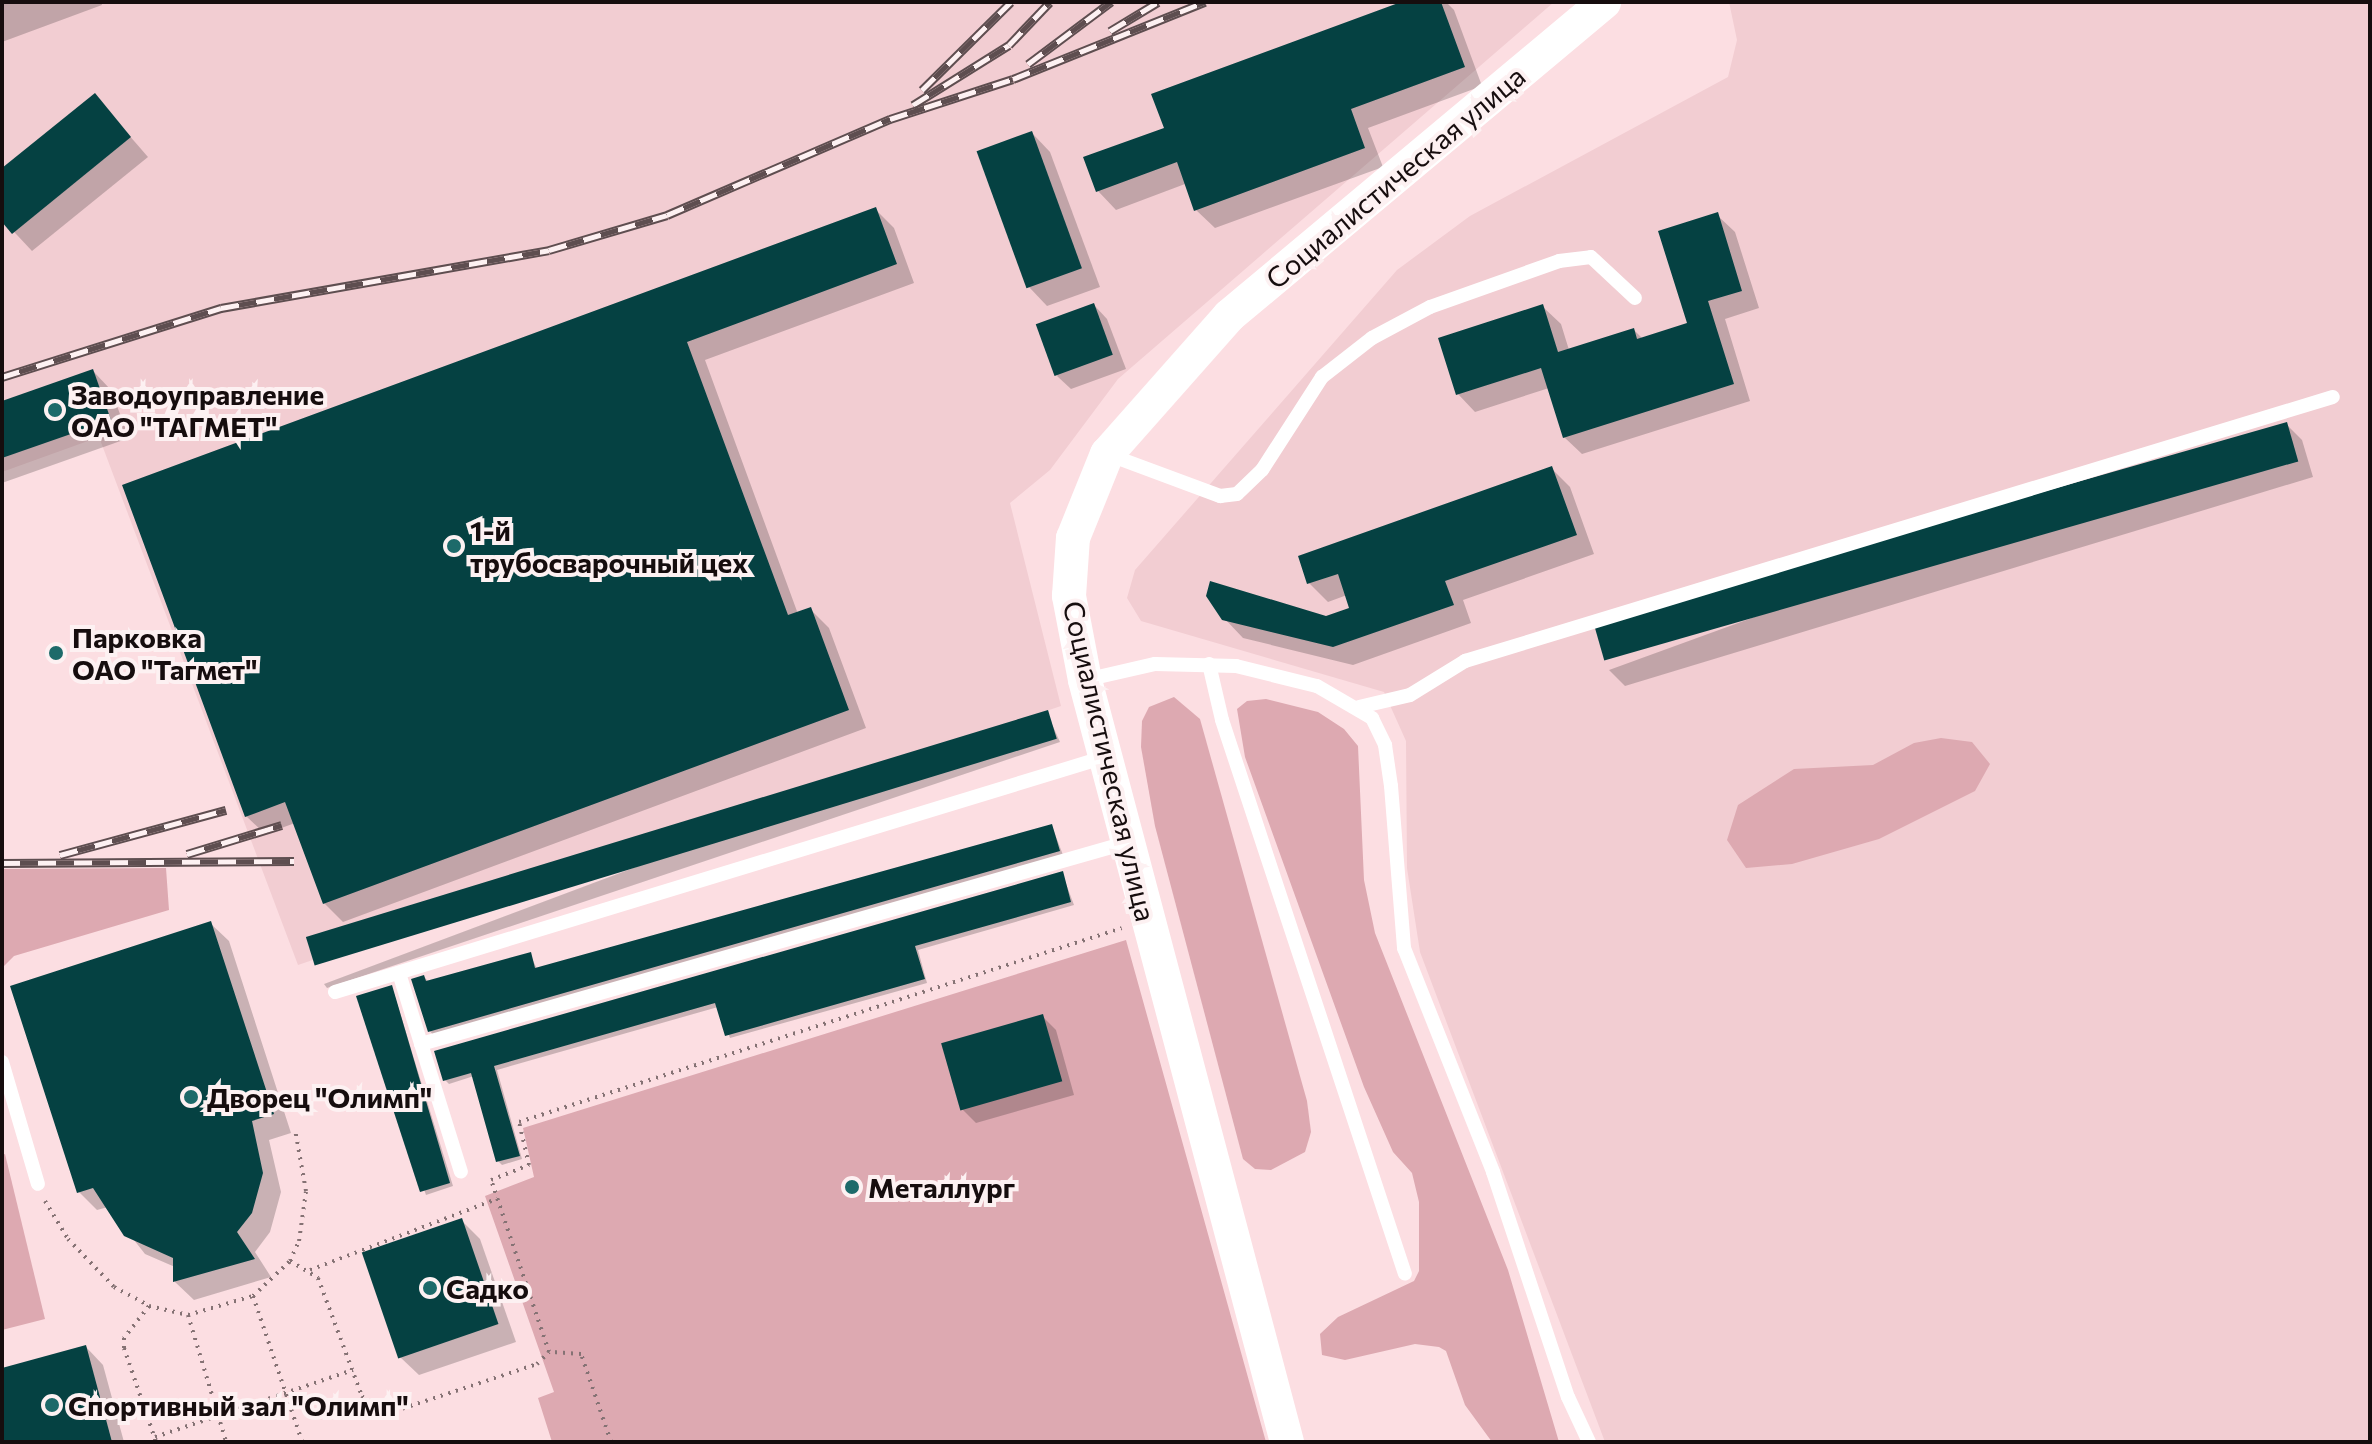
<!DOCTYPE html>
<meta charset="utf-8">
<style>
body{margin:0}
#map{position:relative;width:2372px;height:1444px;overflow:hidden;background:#fcdee2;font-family:Commissioner,sans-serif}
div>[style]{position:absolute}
.built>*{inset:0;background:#f2cdd2}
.green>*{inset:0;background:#dda9b1}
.shadow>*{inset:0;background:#0003}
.building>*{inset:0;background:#054142;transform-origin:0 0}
.path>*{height:4px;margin-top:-2px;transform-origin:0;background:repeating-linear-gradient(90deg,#857274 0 2px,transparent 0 8px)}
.service>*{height:14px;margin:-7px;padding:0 7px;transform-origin:7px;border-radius:7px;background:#fff}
.tertiary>*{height:34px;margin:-17px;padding:0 17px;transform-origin:17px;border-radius:17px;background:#fff}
.rail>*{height:9px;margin-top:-4.5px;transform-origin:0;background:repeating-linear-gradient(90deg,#fdf1f2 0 18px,#5e4e50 0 36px);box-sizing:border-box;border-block:2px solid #5e4e50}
.dots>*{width:22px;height:22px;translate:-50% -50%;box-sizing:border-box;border:4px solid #fdf1f2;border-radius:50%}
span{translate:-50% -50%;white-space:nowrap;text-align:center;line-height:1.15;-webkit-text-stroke:8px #fdf1f2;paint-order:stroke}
.street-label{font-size:28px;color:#160d0e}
.poi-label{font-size:28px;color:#160d0e;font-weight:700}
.left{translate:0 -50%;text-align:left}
.frame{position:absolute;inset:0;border:4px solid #160d0e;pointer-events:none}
</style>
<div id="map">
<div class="built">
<i style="clip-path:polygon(2px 2px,1554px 2px,1118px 379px,1050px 470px,1010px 503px,1061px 706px,298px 965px,99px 437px,2px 472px)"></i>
<i style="clip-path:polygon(1729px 2px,2370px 2px,2370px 1442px,1605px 1442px,1420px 952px,1407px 868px,1406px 741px,1384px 692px,1141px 621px,1127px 598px,1135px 570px,1397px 270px,1470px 216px,1728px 77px,1737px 40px)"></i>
</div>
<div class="green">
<i style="clip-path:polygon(1174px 697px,1200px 719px,1307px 1101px,1311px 1132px,1305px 1152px,1271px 1170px,1255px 1169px,1243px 1159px,1155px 826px,1141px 747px,1142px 721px,1149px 707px)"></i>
<i style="clip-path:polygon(1266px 699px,1318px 712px,1344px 729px,1358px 746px,1364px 880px,1375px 933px,1508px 1270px,1559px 1442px,1492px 1442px,1465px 1405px,1446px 1351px,1439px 1347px,1415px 1344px,1345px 1360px,1322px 1355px,1320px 1334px,1338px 1317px,1414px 1281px,1419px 1271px,1419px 1202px,1412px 1173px,1393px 1152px,1364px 1087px,1245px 757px,1237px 709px,1247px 701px)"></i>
<i style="clip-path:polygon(1941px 738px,1972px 742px,1990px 764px,1975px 791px,1879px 839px,1792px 864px,1746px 868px,1727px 840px,1738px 805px,1794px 769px,1873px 765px,1914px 743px)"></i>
<i style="clip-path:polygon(166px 868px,169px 910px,14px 956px,2px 968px,2px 869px)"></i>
<i style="clip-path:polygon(1126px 940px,1266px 1442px,552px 1442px,538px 1398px,554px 1392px,485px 1196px,534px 1177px,523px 1128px)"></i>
<i style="clip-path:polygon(5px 1154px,45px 1319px,2px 1330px,2px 1155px)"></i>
</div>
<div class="shadow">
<i style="clip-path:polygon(2px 2px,101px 2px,102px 5px,2px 42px)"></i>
<i style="clip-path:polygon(1406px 2px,1446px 2px,1454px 10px,1482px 86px,1368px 128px,1383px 167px,1215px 228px,1196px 210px,1185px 184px,1116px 210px,1098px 191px,1166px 129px)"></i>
<i style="clip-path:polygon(94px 95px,148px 157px,32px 251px,2px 219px,2px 170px)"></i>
<i style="clip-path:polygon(1032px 133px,1050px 152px,1100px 287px,1047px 306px,1029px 287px)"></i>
<i style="clip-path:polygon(875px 209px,894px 228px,914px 283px,705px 360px,798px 614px,810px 609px,829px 628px,866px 728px,343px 922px,324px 903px,295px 823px,265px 834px,246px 816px,125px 486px)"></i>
<i style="clip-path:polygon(1717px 215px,1735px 232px,1759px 308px,1725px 319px,1750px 401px,1582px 454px,1564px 437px,1549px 388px,1475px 412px,1458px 394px,1543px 307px,1561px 324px,1569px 350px,1634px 330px,1643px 339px,1690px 324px)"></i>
<i style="clip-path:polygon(1094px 305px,1107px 319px,1126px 369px,1071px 389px,1057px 376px)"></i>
<i style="clip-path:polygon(93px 371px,111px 390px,129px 438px,2px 483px,2px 403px)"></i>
<i style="clip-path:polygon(2286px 424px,2302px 440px,2313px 477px,1625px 686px,1609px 670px)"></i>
<i style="clip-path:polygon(1552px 469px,1570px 487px,1594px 554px,1463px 600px,1471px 623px,1353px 665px,1243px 638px,1224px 618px,1327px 618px,1352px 609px,1347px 595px,1328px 602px,1309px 583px)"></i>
<i style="clip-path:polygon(1047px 713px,1060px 742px,327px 988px,324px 984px)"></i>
<i style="clip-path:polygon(1052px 826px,1063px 855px,433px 1035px,430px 1031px,424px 977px,429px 982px,530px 954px,537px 969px)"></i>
<i style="clip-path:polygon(1062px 873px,1074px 905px,918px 950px,927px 983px,730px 1038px,718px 1007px,497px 1070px,522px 1159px,502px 1165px,498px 1161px,474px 1076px,449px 1084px,445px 1080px)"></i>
<i style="clip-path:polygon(210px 923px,229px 941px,291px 1133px,269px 1140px,281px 1192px,270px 1232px,255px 1252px,271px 1277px,194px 1300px,175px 1282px,175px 1267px,145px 1254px,108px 1207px,97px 1210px,79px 1192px)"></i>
<i style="clip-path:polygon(392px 987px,453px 1186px,426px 1195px,358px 998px)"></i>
<i style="clip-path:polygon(1042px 1016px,1056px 1030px,1074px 1095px,976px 1123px,962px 1109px)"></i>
<i style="clip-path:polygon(462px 1221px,480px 1239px,516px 1342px,419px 1375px,400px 1357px)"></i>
<i style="clip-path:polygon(86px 1347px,103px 1365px,124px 1442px,2px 1442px,2px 1372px)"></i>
</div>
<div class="building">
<i style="clip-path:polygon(1401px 2px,1441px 2px,1465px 67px,1351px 109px,1365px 148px,1194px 211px,1177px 162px,1096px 192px,1083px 157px,1164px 128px,1151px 94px)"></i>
<i style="clip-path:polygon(95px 93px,131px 137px,12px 234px,2px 222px,2px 168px)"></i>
<i style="left:1032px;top:131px;width:146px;height:59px;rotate:70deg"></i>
<i style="clip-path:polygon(876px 207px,897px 264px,687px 342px,788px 615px,811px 607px,849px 710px,323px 904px,285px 802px,245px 817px,122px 485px)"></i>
<i style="clip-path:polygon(1718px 212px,1742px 291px,1708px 301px,1734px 384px,1563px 438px,1541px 368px,1456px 395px,1438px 338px,1543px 304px,1558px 352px,1634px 328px,1637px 339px,1687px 323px,1658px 231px)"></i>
<i style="left:1094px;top:303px;width:55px;height:62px;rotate:70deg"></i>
<i style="clip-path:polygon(93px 369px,111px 420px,2px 458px,2px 401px)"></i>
<i style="left:2287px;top:422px;width:41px;height:722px;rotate:74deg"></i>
<i style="clip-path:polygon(1552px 466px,1577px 535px,1445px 581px,1454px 605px,1333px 647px,1222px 620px,1206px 596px,1210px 581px,1326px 616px,1349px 608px,1338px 574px,1307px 584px,1298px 556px)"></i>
<i style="left:1048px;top:710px;width:30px;height:776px;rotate:73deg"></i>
<i style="clip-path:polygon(1052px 824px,1060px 851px,428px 1032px,411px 979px,424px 975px,426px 981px,531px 952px,535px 968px)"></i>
<i style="clip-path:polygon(1063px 871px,1071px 902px,915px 946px,925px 979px,725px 1036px,715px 1003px,494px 1066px,520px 1156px,496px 1162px,471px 1073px,443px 1081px,434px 1051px)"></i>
<i style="clip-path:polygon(211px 921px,274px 1114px,252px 1121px,263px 1173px,252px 1213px,237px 1232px,255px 1259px,173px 1282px,173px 1258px,124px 1236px,93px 1188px,77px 1193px,10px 986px)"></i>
<i style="clip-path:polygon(392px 985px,450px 1183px,420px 1192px,356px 996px)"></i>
<i style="left:1043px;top:1014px;width:70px;height:106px;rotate:74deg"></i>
<i style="left:462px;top:1218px;width:112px;height:106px;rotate:71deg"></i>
<i style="clip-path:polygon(86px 1345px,112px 1442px,2px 1442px,2px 1368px)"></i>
</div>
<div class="path">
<i style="left:45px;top:1201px;width:44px;rotate:58.8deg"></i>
<i style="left:68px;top:1239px;width:66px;rotate:46.2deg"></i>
<i style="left:114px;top:1287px;width:40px;rotate:28deg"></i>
<i style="left:149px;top:1306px;width:40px;rotate:13deg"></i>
<i style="left:188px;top:1315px;width:68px;rotate:-16.3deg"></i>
<i style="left:253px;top:1296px;width:51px;rotate:-43.4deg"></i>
<i style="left:290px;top:1261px;width:22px;rotate:-66deg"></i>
<i style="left:299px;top:1241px;width:50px;rotate:-82deg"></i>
<i style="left:306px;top:1191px;width:63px;rotate:-100.1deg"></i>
<i style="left:290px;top:1261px;width:33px;rotate:31deg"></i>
<i style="left:318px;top:1278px;width:126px;rotate:69.6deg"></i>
<i style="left:362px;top:1396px;width:27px;rotate:48deg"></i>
<i style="left:380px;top:1416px;width:165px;rotate:-18.3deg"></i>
<i style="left:537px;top:1364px;width:17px;rotate:-45deg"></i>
<i style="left:310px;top:1270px;width:200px;rotate:-20.8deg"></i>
<i style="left:253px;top:1296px;width:154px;rotate:71.4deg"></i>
<i style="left:149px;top:1306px;width:41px;rotate:128deg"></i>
<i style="left:124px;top:1338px;width:10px;rotate:90deg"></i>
<i style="left:124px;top:1348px;width:99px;rotate:71.2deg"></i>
<i style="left:188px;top:1315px;width:133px;rotate:73.3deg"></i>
<i style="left:155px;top:1437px;width:209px;rotate:-18.7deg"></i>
<i style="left:611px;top:1442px;width:93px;rotate:-108.8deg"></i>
<i style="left:581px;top:1354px;width:32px;rotate:-176deg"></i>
<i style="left:549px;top:1352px;width:182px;rotate:-108.6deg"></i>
<i style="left:491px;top:1180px;width:41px;rotate:-21.5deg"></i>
<i style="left:529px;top:1165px;width:44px;rotate:-103.1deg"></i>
<i style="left:519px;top:1122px;width:633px;rotate:-17.83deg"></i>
</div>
<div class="service">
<i style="left:1107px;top:454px;width:121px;rotate:20.4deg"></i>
<i style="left:1220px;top:496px;width:17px;rotate:-7deg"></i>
<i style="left:1237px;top:494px;width:35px;rotate:-44deg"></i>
<i style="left:1262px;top:470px;width:111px;rotate:-57.2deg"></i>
<i style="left:1322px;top:377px;width:63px;rotate:-38deg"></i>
<i style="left:1372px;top:338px;width:66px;rotate:-28.1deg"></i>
<i style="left:1430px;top:307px;width:137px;rotate:-19.6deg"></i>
<i style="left:1559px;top:261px;width:32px;rotate:-7deg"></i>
<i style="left:1591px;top:257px;width:60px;rotate:43deg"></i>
<i style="left:1209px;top:664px;width:57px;rotate:76.9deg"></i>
<i style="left:1222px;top:720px;width:583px;rotate:71.72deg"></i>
<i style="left:1085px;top:680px;width:72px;rotate:-12.9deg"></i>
<i style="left:1155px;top:664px;width:81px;rotate:1.4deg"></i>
<i style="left:1236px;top:666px;width:83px;rotate:13.9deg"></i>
<i style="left:1317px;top:686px;width:64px;rotate:30.2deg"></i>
<i style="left:1372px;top:718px;width:30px;rotate:64deg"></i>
<i style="left:1385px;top:745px;width:41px;rotate:81.7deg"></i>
<i style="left:1391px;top:786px;width:163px;rotate:85.4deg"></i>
<i style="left:1404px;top:948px;width:241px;rotate:68.3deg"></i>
<i style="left:1493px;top:1172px;width:237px;rotate:71.6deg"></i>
<i style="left:1568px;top:1397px;width:50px;rotate:65deg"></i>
<i style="left:1359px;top:707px;width:52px;rotate:-13.2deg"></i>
<i style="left:1410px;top:695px;width:65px;rotate:-31.7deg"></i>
<i style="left:1465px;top:661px;width:907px;rotate:-16.92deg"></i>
<i style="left:399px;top:973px;width:208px;rotate:72.7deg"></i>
<i style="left:335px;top:992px;width:805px;rotate:-16.97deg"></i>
<i style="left:421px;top:1044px;width:729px;rotate:-15.92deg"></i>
<i style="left:2px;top:1062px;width:127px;rotate:73.6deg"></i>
</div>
<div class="tertiary">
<i style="left:1287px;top:1442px;width:788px;rotate:-104.85deg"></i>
<i style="left:1085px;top:680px;width:86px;rotate:-100.8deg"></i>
<i style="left:1069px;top:596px;width:58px;rotate:-86.1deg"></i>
<i style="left:1073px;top:538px;width:91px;rotate:-68deg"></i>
<i style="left:1107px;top:454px;width:184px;rotate:-48.5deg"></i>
<i style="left:1229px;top:316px;width:489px;rotate:-39.9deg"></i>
</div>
<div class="rail">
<i style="left:1110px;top:31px;width:56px;rotate:-31.1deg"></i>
<i style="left:1028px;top:64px;width:104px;rotate:-36.8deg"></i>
<i style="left:922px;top:90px;width:125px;rotate:-44.7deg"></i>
<i style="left:913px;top:105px;width:113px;rotate:-32deg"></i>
<i style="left:1009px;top:45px;width:59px;rotate:-46.4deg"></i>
<i style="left:2px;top:377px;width:230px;rotate:-17.5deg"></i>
<i style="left:221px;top:308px;width:333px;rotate:-10deg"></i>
<i style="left:549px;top:250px;width:123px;rotate:-16.5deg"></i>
<i style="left:667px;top:215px;width:243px;rotate:-23.3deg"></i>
<i style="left:890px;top:119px;width:129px;rotate:-18deg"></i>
<i style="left:1013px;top:79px;width:207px;rotate:-21.9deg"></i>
<i style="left:187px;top:854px;width:99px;rotate:-17deg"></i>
<i style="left:60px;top:855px;width:172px;rotate:-15.2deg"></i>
<i style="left:2px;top:863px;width:292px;rotate:-0.4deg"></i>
</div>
<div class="dots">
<i style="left:55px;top:410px;background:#1d6a6a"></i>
<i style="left:454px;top:546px;background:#1d6a6a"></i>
<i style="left:56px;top:653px;background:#1d6a6a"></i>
<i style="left:191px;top:1097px;background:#1d6a6a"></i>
<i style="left:852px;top:1187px;background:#1d6a6a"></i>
<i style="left:430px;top:1288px;background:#1d6a6a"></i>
<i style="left:52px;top:1405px;background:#1d6a6a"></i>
</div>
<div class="street-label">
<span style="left:1395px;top:177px;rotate:-40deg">Социалистическая улица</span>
<span style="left:1110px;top:761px;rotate:77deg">Социалистическая улица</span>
</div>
<div class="poi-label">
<span class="left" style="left:71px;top:410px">Заводоуправление<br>ОАО "ТАГМЕТ"</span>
<span class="left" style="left:470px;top:546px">1-й<br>трубосварочный цех</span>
<span class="left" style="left:72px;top:653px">Парковка<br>ОАО "Тагмет"</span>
<span class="left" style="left:207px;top:1097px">Дворец "Олимп"</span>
<span class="left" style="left:868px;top:1187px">Металлург</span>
<span class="left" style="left:446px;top:1288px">Садко</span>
<span class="left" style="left:68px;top:1405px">Спортивный зал "Олимп"</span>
</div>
<div class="frame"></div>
</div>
